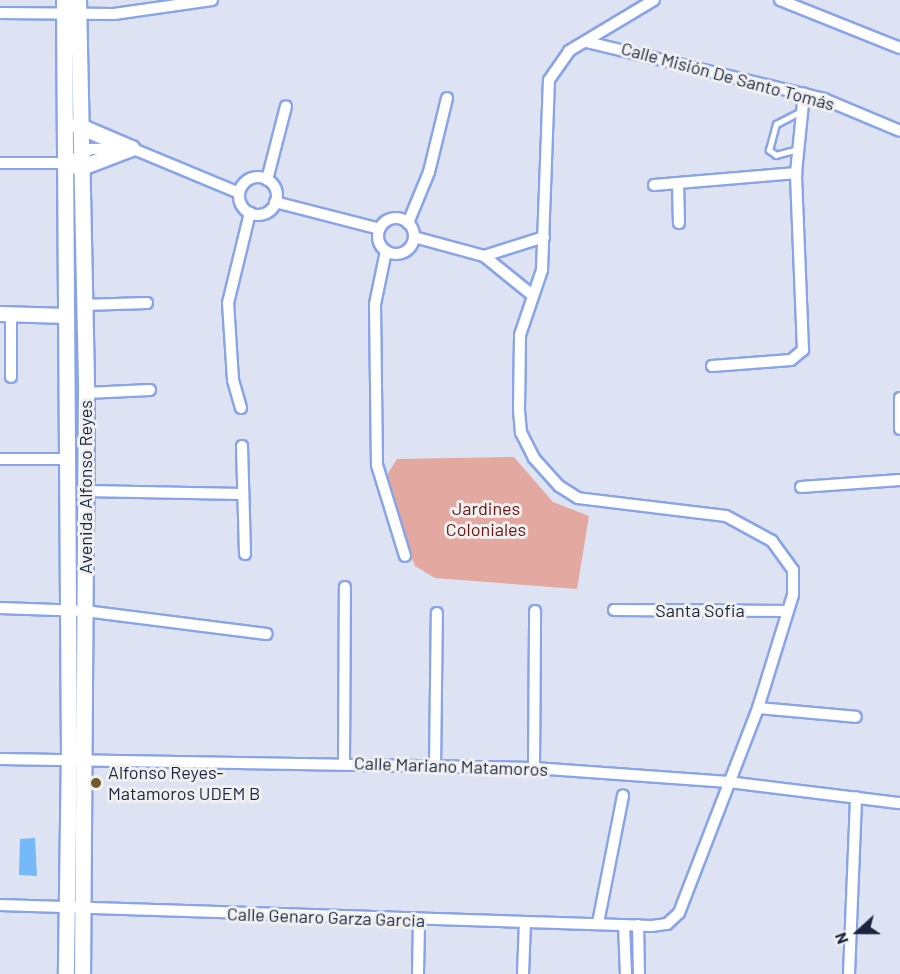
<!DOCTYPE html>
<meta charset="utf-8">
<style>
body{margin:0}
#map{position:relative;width:900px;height:974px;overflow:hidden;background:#dde3f2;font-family:Barlow,sans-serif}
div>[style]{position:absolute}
.green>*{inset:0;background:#e3a8a0}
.building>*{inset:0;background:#75b9f8}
.roads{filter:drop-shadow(2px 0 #89a4e8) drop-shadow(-2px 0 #89a4e8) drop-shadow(0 2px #89a4e8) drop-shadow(0 -2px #89a4e8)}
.service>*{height:5px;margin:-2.5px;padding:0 2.5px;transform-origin:2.5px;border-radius:2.5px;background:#fff}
.minor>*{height:10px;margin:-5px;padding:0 5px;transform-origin:5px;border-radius:5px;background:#fff}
.minor>.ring{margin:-5px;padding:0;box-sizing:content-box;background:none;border:10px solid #fff;border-radius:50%}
.tertiary>*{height:14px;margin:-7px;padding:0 7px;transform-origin:7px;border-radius:7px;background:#fff}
.secondary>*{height:15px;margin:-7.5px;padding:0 7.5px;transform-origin:7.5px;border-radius:7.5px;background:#fff}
.dots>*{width:16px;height:16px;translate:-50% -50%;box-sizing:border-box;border:3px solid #f0f0f0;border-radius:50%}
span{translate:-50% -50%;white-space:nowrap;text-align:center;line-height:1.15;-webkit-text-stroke:6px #f0f0f0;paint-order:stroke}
.street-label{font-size:18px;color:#1b253f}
.park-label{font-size:18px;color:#661411}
.poi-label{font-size:18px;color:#1b253f}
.left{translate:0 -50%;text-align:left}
.north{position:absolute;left:828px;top:902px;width:60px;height:60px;-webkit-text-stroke:4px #f0f0f0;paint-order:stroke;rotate:249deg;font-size:16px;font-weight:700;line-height:24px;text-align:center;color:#1b253f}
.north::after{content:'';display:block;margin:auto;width:21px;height:27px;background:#1b253f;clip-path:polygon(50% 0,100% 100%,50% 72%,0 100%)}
</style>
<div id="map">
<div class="green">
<i style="clip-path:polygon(514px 457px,553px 502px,589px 516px,577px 589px,435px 578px,415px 566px,397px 522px,387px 475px,397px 459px)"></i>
</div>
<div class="building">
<i style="clip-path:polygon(35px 838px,37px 876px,19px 875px,20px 839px)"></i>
</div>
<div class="roads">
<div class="service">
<i style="left:798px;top:149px;width:23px;rotate:165deg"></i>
<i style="left:776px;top:155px;width:9px;rotate:-144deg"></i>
<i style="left:769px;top:150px;width:27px;rotate:-75deg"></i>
<i style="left:776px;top:124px;width:29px;rotate:-27deg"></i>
</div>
<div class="minor">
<i style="left:780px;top:0;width:129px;rotate:21.8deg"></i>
<i style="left:0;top:13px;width:114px;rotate:0.5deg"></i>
<i style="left:114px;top:14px;width:99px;rotate:-8.1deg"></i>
<i style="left:587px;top:42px;width:244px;rotate:13.5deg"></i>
<i style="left:824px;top:99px;width:82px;rotate:22.8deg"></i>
<i style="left:0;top:163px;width:68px"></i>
<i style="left:68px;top:163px;width:26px;rotate:-32deg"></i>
<i style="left:90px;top:149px;width:41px;rotate:-1.4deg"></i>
<i style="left:131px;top:148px;width:117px;rotate:22.6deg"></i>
<i class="ring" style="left:239px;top:177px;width:28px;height:28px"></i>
<i style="left:267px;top:180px;width:76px;rotate:-75.6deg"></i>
<i style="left:678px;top:183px;width:40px;rotate:88.6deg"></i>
<i style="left:654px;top:185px;width:143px;rotate:-4.8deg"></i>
<i style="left:275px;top:202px;width:108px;rotate:14.4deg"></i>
<i class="ring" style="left:378px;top:218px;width:26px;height:26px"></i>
<i style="left:408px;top:223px;width:55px;rotate:-67.6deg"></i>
<i style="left:429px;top:172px;width:76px;rotate:-76.3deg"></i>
<i style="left:414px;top:237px;width:73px;rotate:15.2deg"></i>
<i style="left:484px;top:256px;width:60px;rotate:39deg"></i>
<i style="left:386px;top:251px;width:54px;rotate:101.7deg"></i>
<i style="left:375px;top:304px;width:161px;rotate:89.3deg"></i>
<i style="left:377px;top:465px;width:95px;rotate:72.9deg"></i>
<i style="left:484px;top:256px;width:63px;rotate:-17.6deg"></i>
<i style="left:83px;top:305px;width:64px;rotate:-1.8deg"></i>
<i style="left:11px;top:314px;width:63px;rotate:90deg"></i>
<i style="left:712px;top:366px;width:79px;rotate:-4.3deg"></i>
<i style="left:791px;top:360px;width:16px;rotate:-40deg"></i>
<i style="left:803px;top:350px;width:177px;rotate:-92.3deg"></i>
<i style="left:796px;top:173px;width:80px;rotate:-84.3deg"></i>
<i style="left:86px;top:393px;width:64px;rotate:-2.7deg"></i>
<i style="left:900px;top:398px;width:31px;rotate:90deg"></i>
<i style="left:241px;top:408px;width:29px;rotate:-106deg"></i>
<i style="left:233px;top:380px;width:77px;rotate:-93.7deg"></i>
<i style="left:228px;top:303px;width:93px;rotate:-76.3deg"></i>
<i style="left:242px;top:446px;width:108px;rotate:88.4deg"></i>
<i style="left:0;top:459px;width:68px"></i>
<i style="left:801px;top:487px;width:99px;rotate:-4deg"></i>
<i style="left:85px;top:491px;width:158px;rotate:1.1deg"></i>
<i style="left:0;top:608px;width:85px;rotate:2deg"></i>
<i style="left:85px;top:611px;width:183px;rotate:7.2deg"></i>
<i style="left:614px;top:610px;width:172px;rotate:0.3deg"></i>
<i style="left:758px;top:708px;width:98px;rotate:5.2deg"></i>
<i style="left:0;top:759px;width:534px;rotate:0.97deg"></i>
<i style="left:534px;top:768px;width:195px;rotate:4.1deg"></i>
<i style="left:728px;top:782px;width:173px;rotate:7deg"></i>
<i style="left:344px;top:763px;width:176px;rotate:-89.7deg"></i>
<i style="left:435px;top:767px;width:154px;rotate:-89.3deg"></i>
<i style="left:534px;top:768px;width:157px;rotate:-89.6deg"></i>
<i style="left:0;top:905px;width:652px;rotate:1.84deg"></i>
<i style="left:652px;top:926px;width:15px;rotate:-8deg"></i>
<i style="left:667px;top:924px;width:16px;rotate:-43deg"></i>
<i style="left:679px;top:913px;width:220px;rotate:-68.9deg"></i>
<i style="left:758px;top:708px;width:118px;rotate:-72.8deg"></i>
<i style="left:793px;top:595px;width:25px;rotate:-90deg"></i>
<i style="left:793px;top:570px;width:36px;rotate:-126deg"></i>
<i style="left:772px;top:541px;width:52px;rotate:-151.5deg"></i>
<i style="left:726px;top:516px;width:149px;rotate:-173.1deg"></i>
<i style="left:578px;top:498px;width:22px;rotate:-148deg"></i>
<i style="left:559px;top:486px;width:38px;rotate:-132deg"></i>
<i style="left:534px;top:458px;width:28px;rotate:-117deg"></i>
<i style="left:521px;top:433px;width:24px;rotate:-95deg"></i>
<i style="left:519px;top:409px;width:74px;rotate:-89.2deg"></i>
<i style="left:520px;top:335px;width:69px;rotate:-71.3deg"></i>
<i style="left:542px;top:270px;width:190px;rotate:-87.9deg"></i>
<i style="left:549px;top:80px;width:35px;rotate:-55deg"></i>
<i style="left:569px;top:51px;width:99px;rotate:-31deg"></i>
<i style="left:598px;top:923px;width:130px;rotate:-78.9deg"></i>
<i style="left:624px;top:925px;width:49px;rotate:87.7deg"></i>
<i style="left:638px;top:925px;width:49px;rotate:88.8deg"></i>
<i style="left:418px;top:974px;width:54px;rotate:-88.9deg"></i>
<i style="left:523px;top:974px;width:52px;rotate:-87.8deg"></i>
<i style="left:849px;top:974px;width:177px;rotate:-87.7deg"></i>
</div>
<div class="tertiary">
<i style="left:0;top:314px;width:67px;rotate:1.7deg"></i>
</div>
<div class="secondary">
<i style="left:64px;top:0;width:748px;rotate:89.62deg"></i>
<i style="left:69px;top:748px;width:226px;rotate:90.8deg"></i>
<i style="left:78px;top:0;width:393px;rotate:88.8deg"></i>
<i style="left:86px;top:393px;width:581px;rotate:90.39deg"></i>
<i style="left:77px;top:125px;width:59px;rotate:23.1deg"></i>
<i style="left:79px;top:168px;width:56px;rotate:-21deg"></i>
</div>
</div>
<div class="dots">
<i style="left:96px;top:783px;background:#6f5b2a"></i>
</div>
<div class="street-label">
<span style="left:728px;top:76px;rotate:15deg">Calle Misión De Santo Tomás</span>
<span style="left:85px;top:487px;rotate:-90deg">Avenida Alfonso Reyes</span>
<span style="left:700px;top:610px">Santa Sofia</span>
<span style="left:451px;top:766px;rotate:2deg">Calle Mariano Matamoros</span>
<span style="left:326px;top:917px;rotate:2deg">Calle Genaro Garza Garcia</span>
</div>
<div class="park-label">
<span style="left:486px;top:519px">Jardines<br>Coloniales</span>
</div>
<div class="poi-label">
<span class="left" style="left:108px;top:783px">Alfonso Reyes-<br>Matamoros UDEM B</span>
</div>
<div class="north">N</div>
</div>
